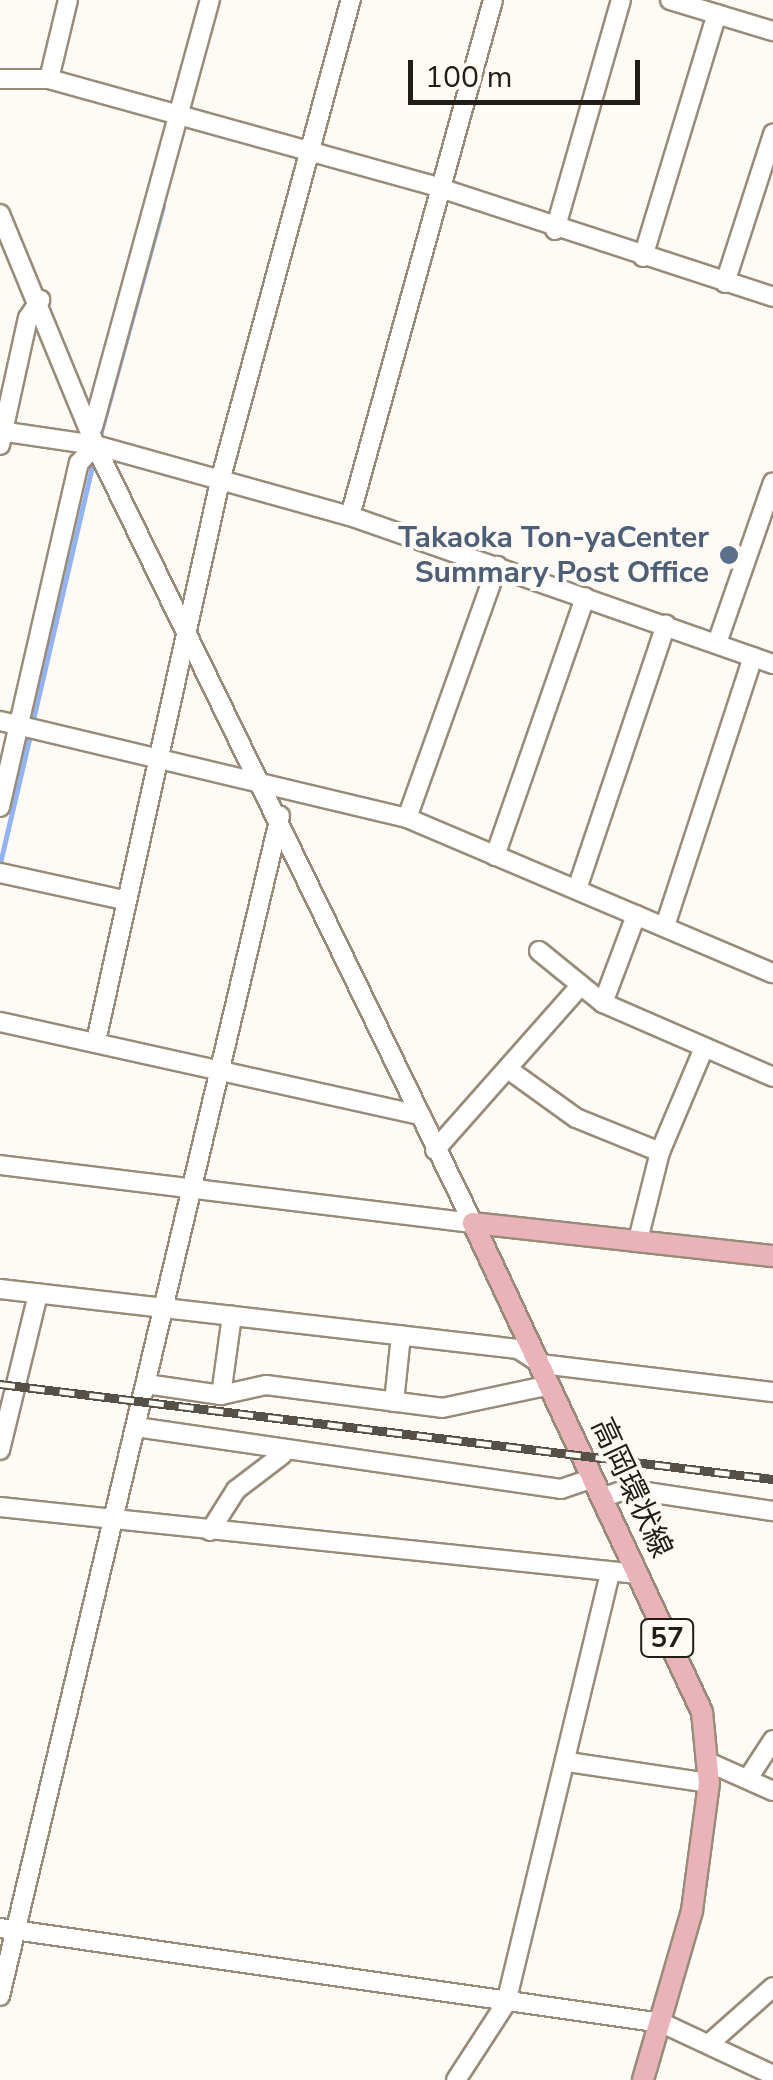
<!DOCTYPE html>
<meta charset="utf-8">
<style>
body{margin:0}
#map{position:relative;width:773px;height:2080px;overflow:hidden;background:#fefbf7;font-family:"Nunito Sans","Noto Sans JP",sans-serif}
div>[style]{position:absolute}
.stream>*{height:5px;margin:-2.5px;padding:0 2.5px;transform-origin:2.5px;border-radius:2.5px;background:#92b3f4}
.roads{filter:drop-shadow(2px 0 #988b79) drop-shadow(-2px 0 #988b79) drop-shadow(0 2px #988b79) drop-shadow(0 -2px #988b79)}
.minor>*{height:18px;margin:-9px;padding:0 9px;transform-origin:9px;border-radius:9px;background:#fff}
.major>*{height:20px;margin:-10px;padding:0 10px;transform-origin:10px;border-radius:10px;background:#e9b3b9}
.rail>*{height:9px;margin-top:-4.5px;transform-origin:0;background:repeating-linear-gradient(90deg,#fefbf7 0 15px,#555149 0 30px);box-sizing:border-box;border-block:2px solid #555149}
.dots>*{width:28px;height:28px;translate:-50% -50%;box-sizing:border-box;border:5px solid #fefbf7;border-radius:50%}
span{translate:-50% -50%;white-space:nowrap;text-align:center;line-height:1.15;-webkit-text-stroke:8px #fefbf7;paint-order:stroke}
.shield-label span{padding:2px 8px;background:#fefbf7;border:2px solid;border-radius:8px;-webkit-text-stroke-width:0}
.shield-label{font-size:28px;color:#221d15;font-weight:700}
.service-label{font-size:30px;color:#4e5e75;font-weight:700}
.right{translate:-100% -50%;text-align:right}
.street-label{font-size:30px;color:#221d15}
.scale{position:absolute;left:408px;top:60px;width:232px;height:45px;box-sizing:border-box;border:5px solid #221d15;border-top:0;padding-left:12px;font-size:30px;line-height:35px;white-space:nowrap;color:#221d15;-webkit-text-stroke:8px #fefbf7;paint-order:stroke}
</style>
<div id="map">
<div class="stream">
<i style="left:98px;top:442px;width:245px;rotate:-74.6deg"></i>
<i style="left:32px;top:724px;width:274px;rotate:-76.9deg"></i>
<i style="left:0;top:863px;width:131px;rotate:-76.8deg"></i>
</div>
<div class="roads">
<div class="minor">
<i style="left:670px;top:0;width:108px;rotate:16.8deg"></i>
<i style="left:0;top:79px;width:49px"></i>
<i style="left:49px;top:79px;width:396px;rotate:15.5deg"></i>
<i style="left:431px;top:185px;width:360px;rotate:18.1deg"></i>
<i style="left:49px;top:79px;width:81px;rotate:-76.5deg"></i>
<i style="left:0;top:214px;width:250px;rotate:67.6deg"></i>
<i style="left:95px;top:445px;width:865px;rotate:64.09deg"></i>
<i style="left:555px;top:230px;width:239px;rotate:-74deg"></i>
<i style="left:643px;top:257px;width:254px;rotate:-73.1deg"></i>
<i style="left:725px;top:283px;width:157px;rotate:-72.1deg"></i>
<i style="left:93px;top:427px;width:443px;rotate:-74.7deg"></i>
<i style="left:0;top:431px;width:96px;rotate:8.4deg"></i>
<i style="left:95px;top:445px;width:265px;rotate:15.6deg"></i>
<i style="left:350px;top:516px;width:448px;rotate:19.3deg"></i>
<i style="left:0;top:445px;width:130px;rotate:-77.6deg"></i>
<i style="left:28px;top:318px;width:22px;rotate:-56deg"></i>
<i style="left:350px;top:516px;width:535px;rotate:-74.51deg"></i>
<i style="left:717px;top:643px;width:170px;rotate:-70.8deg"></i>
<i style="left:0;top:721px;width:418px;rotate:13.4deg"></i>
<i style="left:407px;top:818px;width:397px;rotate:23deg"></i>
<i style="left:0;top:807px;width:353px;rotate:-77.1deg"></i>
<i style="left:79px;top:463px;width:24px;rotate:-48deg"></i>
<i style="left:407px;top:818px;width:268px;rotate:-70.3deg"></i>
<i style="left:495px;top:856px;width:274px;rotate:-70.8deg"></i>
<i style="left:0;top:873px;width:127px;rotate:12.3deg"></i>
<i style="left:577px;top:889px;width:279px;rotate:-71.4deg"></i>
<i style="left:665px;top:926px;width:283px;rotate:-71.9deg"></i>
<i style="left:539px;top:951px;width:82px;rotate:39.1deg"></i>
<i style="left:603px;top:1003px;width:185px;rotate:23.5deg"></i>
<i style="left:603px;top:1003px;width:94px;rotate:-69.4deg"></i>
<i style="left:0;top:1022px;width:431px;rotate:12.5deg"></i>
<i style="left:96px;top:1041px;width:574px;rotate:-77.51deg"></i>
<i style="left:220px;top:481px;width:499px;rotate:-74.8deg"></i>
<i style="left:512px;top:1072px;width:79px;rotate:35.7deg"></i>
<i style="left:576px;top:1118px;width:91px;rotate:22deg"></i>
<i style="left:435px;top:1150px;width:220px;rotate:-48.5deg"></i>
<i style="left:0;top:1165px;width:477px;rotate:7deg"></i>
<i style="left:638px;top:1240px;width:91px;rotate:-76deg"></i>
<i style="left:660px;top:1152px;width:113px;rotate:-67.1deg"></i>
<i style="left:0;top:1289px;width:521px;rotate:6.61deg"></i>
<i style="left:518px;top:1349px;width:27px;rotate:33deg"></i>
<i style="left:541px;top:1364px;width:234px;rotate:6.9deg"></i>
<i style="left:146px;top:1384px;width:76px;rotate:8.3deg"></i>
<i style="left:221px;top:1395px;width:46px;rotate:-12.5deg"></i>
<i style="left:266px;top:1385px;width:177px;rotate:7.4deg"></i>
<i style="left:442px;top:1408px;width:110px;rotate:-12deg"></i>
<i style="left:221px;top:1395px;width:80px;rotate:-82.1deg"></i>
<i style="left:394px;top:1402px;width:67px;rotate:-84deg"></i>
<i style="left:136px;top:1427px;width:429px;rotate:8.3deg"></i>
<i style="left:561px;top:1489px;width:34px;rotate:-19deg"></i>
<i style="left:0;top:1450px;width:161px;rotate:-76.3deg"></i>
<i style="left:602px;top:1498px;width:27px;rotate:-20deg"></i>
<i style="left:627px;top:1489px;width:148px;rotate:8.6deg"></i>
<i style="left:0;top:1507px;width:641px;rotate:6deg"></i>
<i style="left:210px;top:1531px;width:49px;rotate:-57.6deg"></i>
<i style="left:236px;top:1490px;width:58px;rotate:-37.3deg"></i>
<i style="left:568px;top:1762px;width:143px;rotate:8.5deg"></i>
<i style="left:710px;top:1763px;width:69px;rotate:24deg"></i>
<i style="left:749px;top:1777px;width:44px;rotate:-57deg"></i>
<i style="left:0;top:1928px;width:669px;rotate:8.17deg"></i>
<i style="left:662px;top:2023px;width:123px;rotate:25.1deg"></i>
<i style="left:0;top:1996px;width:1213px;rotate:-76.65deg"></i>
<i style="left:710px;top:2043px;width:84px;rotate:-41.6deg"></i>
<i style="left:456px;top:2080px;width:92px;rotate:-57deg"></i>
<i style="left:506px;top:2003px;width:439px;rotate:-76.4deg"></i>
</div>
<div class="major">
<i style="left:473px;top:1223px;width:540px;rotate:64.91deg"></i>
<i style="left:702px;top:1712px;width:71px;rotate:84.4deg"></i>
<i style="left:709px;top:1783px;width:129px;rotate:97.6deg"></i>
<i style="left:692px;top:1911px;width:176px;rotate:106.2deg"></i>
<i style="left:473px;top:1223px;width:302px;rotate:6.3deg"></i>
</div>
</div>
<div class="rail">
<i style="left:0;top:1384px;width:779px;rotate:7.01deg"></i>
</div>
<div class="dots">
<i style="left:729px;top:555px;background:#5c6f8a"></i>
</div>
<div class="shield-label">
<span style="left:667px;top:1638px">57</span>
</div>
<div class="service-label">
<span class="right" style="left:709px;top:555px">Takaoka Ton-yaCenter<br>Summary Post Office</span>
</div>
<div class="street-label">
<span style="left:631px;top:1488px;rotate:65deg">高岡環状線</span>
</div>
<div class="scale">100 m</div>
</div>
